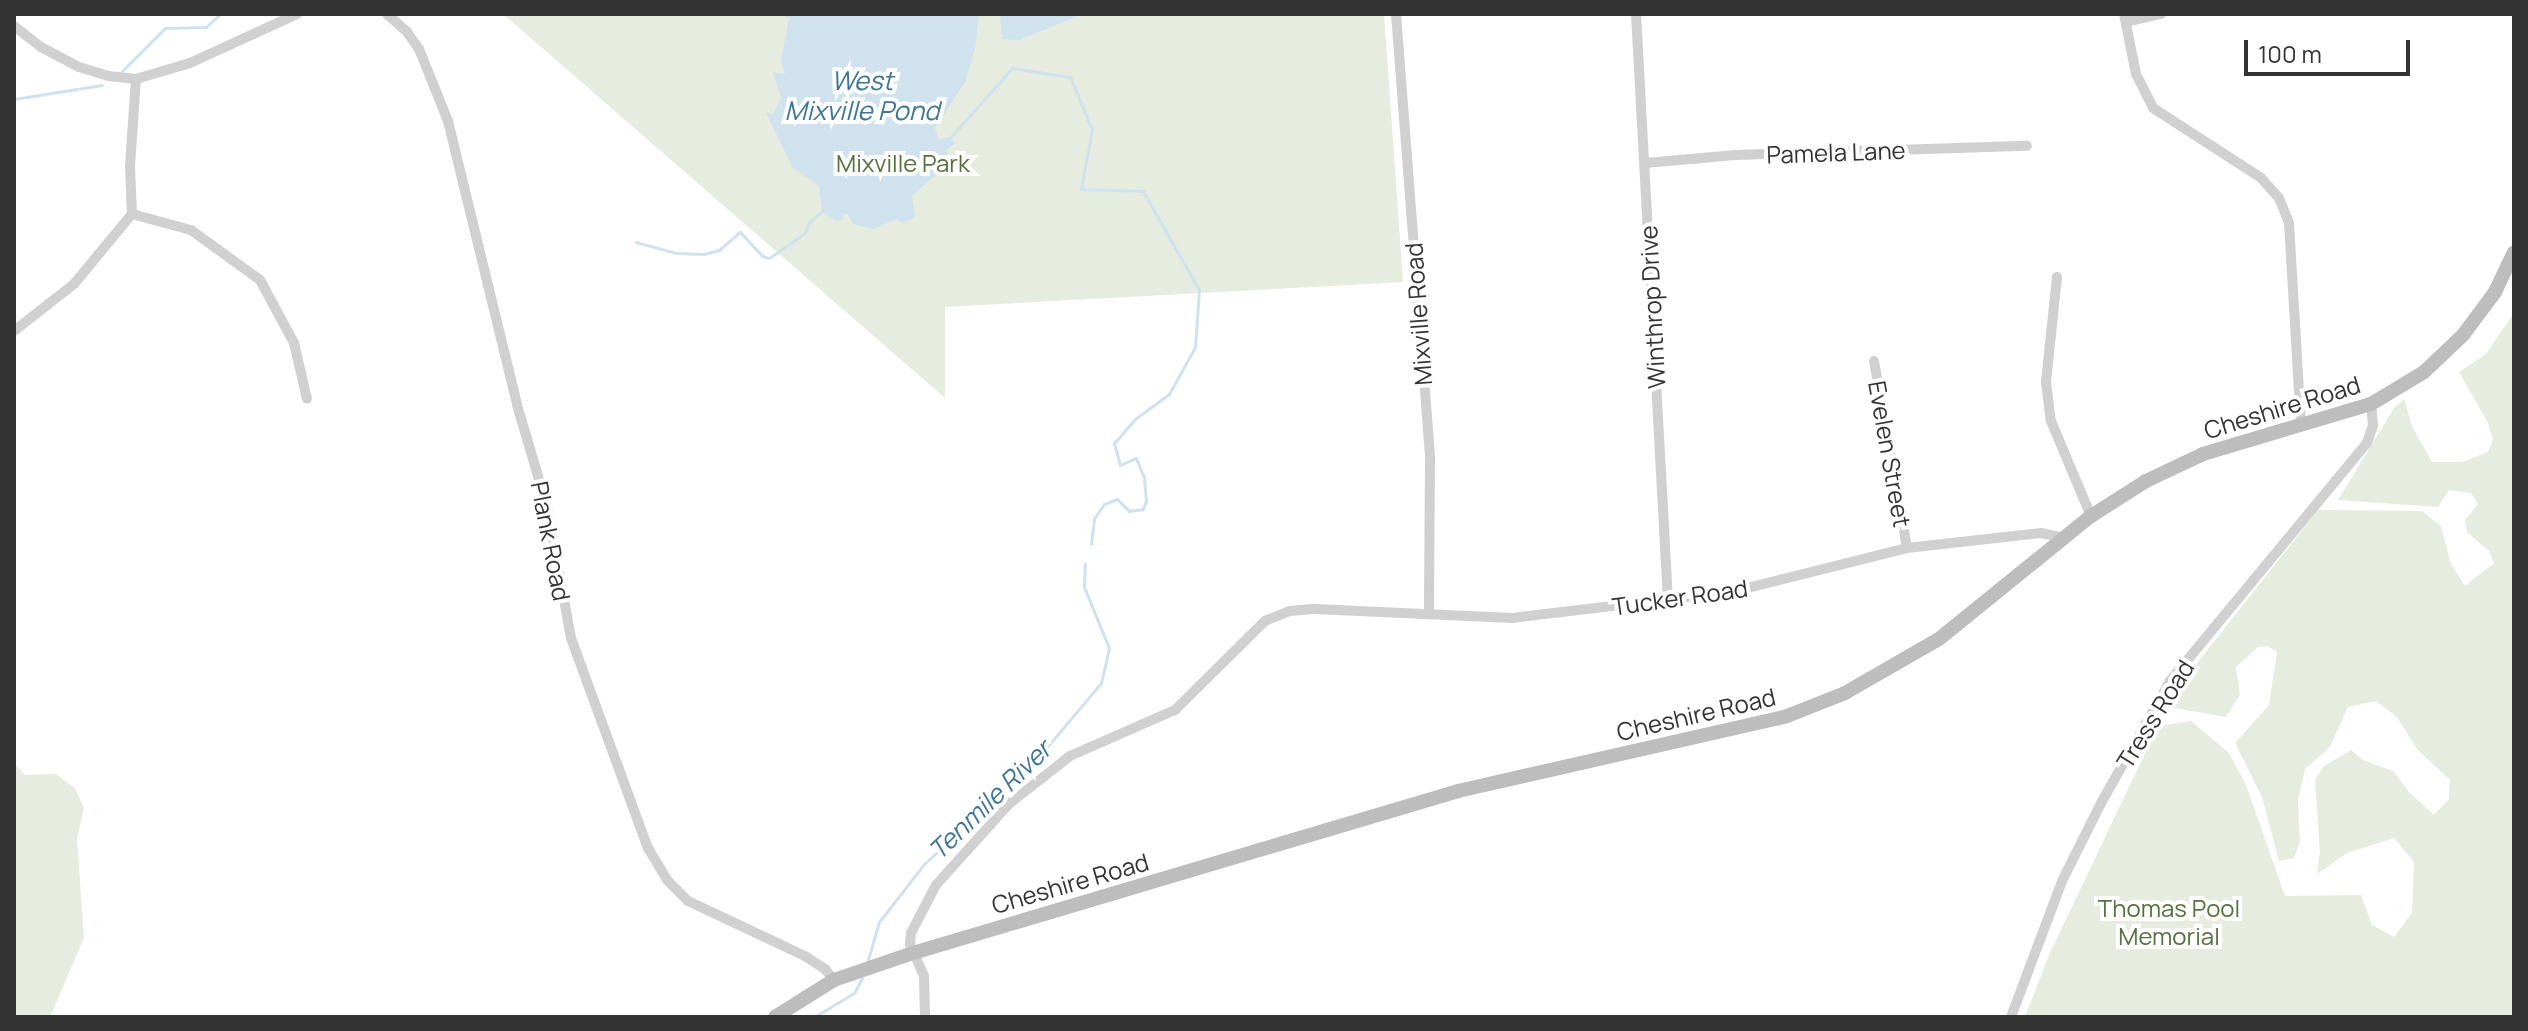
<!DOCTYPE html>
<style>
body{margin:0}
#map{position:relative;width:2528px;height:1031px;overflow:hidden;background:#fff;font-family:Manrope,sans-serif}
div>[style]{position:absolute}
.green>*{inset:0;background:#e6ecdf}
.water>*{inset:0;background:#cfe2ee}
.stream>*{height:3px;margin:-1.5px;padding:0 1.5px;transform-origin:1.5px;border-radius:1.5px;background:#cfe2ee}
.minor>*{height:10px;margin:-5px;padding:0 5px;transform-origin:5px;border-radius:5px;background:#d0d0d0}
.secondary>*{height:14px;margin:-7px;padding:0 7px;transform-origin:7px;border-radius:7px;background:#bdbdbd}
span{translate:-50% -50%;white-space:nowrap;text-align:center;line-height:1.15;-webkit-text-stroke:8px #fff;paint-order:stroke}
.street-label{font-size:24px;color:#333}
.park-label{font-size:24px;color:#56703f}
.water-label{font-size:26px;color:#3f7597;font-style:italic}
.frame{position:absolute;inset:0;border:16px solid #333;pointer-events:none}
.scale{position:absolute;left:2244px;top:40px;width:166px;height:36px;box-sizing:border-box;border:4px solid #333;border-top:0;padding-left:10px;font-size:24px;line-height:28px;white-space:nowrap;color:#333;-webkit-text-stroke:6px #fff;paint-order:stroke}
</style>
<div id="map">
<div class="green">
<i style="clip-path:polygon(503px 14px,1384px 14px,1403px 282px,945px 307px,945px 398px)"></i>
<i style="clip-path:polygon(2514px 313px,2514px 1017px,2025px 1017px,2049px 955px,2158px 726px,2191px 721px,2229px 753px,2246px 785px,2285px 896px,2361px 895px,2372px 925px,2394px 937px,2412px 913px,2414px 862px,2394px 838px,2347px 853px,2317px 874px,2320px 852px,2315px 780px,2324px 766px,2351px 750px,2363px 760px,2393px 771px,2409px 792px,2434px 815px,2449px 799px,2450px 780px,2417px 749px,2397px 717px,2376px 701px,2348px 707px,2330px 747px,2305px 769px,2298px 801px,2300px 842px,2294px 858px,2279px 861px,2262px 797px,2235px 743px,2269px 705px,2277px 652px,2267px 646px,2258px 647px,2236px 667px,2240px 695px,2226px 717px,2163px 706px,2318px 510px,2422px 511px,2441px 526px,2451px 564px,2465px 586px,2494px 563px,2489px 551px,2467px 532px,2465px 520px,2478px 504px,2471px 493px,2449px 490px,2438px 507px,2338px 500px,2394px 408px,2404px 399px,2412px 426px,2432px 462px,2462px 462px,2488px 452px,2493px 440px,2488px 423px,2459px 372px,2486px 354px)"></i>
<i style="clip-path:polygon(14px 763px,25px 775px,56px 774px,75px 788px,84px 808px,77px 839px,84px 938px,50px 1017px,14px 1017px)"></i>
</div>
<div class="water">
<i style="clip-path:polygon(780px 14px,979px 14px,975px 49px,965px 82px,935px 128px,939px 140px,948px 137px,955px 143px,946px 150px,951px 161px,912px 196px,915px 218px,902px 223px,896px 219px,874px 229px,853px 224px,848px 214px,843px 214px,843px 220px,835px 220px,822px 212px,819px 186px,793px 168px,766px 113px,773px 114px,781px 98px,773px 72px,785px 74px,781px 61px,789px 18px)"></i>
<i style="clip-path:polygon(1000px 14px,1082px 14px,1020px 40px,1002px 39px)"></i>
</div>
<div class="stream">
<i style="left:122px;top:71px;width:61px;rotate:-45deg"></i>
<i style="left:165px;top:28px;width:41px;rotate:-1.4deg"></i>
<i style="left:206px;top:27px;width:19px;rotate:-43deg"></i>
<i style="left:14px;top:99px;width:89px;rotate:-9deg"></i>
<i style="left:949px;top:139px;width:95px;rotate:-48.4deg"></i>
<i style="left:1012px;top:68px;width:59px;rotate:8.8deg"></i>
<i style="left:1070px;top:77px;width:56px;rotate:67.1deg"></i>
<i style="left:1092px;top:129px;width:61px;rotate:100.4deg"></i>
<i style="left:1081px;top:189px;width:62px;rotate:1.8deg"></i>
<i style="left:1143px;top:191px;width:114px;rotate:60.5deg"></i>
<i style="left:1199px;top:290px;width:57px;rotate:94deg"></i>
<i style="left:1195px;top:347px;width:54px;rotate:119deg"></i>
<i style="left:1169px;top:394px;width:42px;rotate:143.7deg"></i>
<i style="left:1135px;top:419px;width:32px;rotate:131deg"></i>
<i style="left:1114px;top:443px;width:23px;rotate:75deg"></i>
<i style="left:1120px;top:465px;width:17px;rotate:-24deg"></i>
<i style="left:1136px;top:458px;width:22px;rotate:68deg"></i>
<i style="left:1144px;top:478px;width:23px;rotate:85deg"></i>
<i style="left:1146px;top:501px;width:9px;rotate:111deg"></i>
<i style="left:1143px;top:509px;width:14px;rotate:172deg"></i>
<i style="left:1129px;top:511px;width:17px;rotate:-135deg"></i>
<i style="left:1117px;top:499px;width:14px;rotate:159deg"></i>
<i style="left:1104px;top:504px;width:18px;rotate:124deg"></i>
<i style="left:1094px;top:519px;width:25px;rotate:97deg"></i>
<i style="left:636px;top:242px;width:41px;rotate:15.4deg"></i>
<i style="left:676px;top:253px;width:28px;rotate:2deg"></i>
<i style="left:704px;top:254px;width:16px;rotate:-15deg"></i>
<i style="left:719px;top:250px;width:28px;rotate:-41deg"></i>
<i style="left:740px;top:232px;width:33px;rotate:47deg"></i>
<i style="left:762px;top:256px;width:7px;rotate:16deg"></i>
<i style="left:769px;top:258px;width:44px;rotate:-34.8deg"></i>
<i style="left:805px;top:233px;width:12px;rotate:-70deg"></i>
<i style="left:809px;top:222px;width:20px;rotate:-41deg"></i>
<i style="left:867px;top:963px;width:43px;rotate:-73.7deg"></i>
<i style="left:879px;top:922px;width:73px;rotate:-52.2deg"></i>
<i style="left:924px;top:864px;width:145px;rotate:-42.5deg"></i>
<i style="left:1031px;top:766px;width:109px;rotate:-49.9deg"></i>
<i style="left:1101px;top:683px;width:36px;rotate:-77deg"></i>
<i style="left:1109px;top:648px;width:66px;rotate:-112.3deg"></i>
<i style="left:1084px;top:587px;width:23px;rotate:-88deg"></i>
<i style="left:814px;top:1017px;width:47px;rotate:-31deg"></i>
<i style="left:854px;top:993px;width:17px;rotate:-62deg"></i>
</div>
<div class="minor">
<i style="left:387px;top:14px;width:27px;rotate:42deg"></i>
<i style="left:407px;top:32px;width:21px;rotate:55deg"></i>
<i style="left:419px;top:49px;width:78px;rotate:68.1deg"></i>
<i style="left:448px;top:121px;width:292px;rotate:76.3deg"></i>
<i style="left:517px;top:405px;width:105px;rotate:73.5deg"></i>
<i style="left:547px;top:506px;width:134px;rotate:79.7deg"></i>
<i style="left:571px;top:638px;width:224px;rotate:69.9deg"></i>
<i style="left:648px;top:848px;width:37px;rotate:59deg"></i>
<i style="left:667px;top:880px;width:30px;rotate:45deg"></i>
<i style="left:688px;top:901px;width:129px;rotate:25.2deg"></i>
<i style="left:805px;top:956px;width:24px;rotate:33deg"></i>
<i style="left:825px;top:969px;width:14px;rotate:51deg"></i>
<i style="left:1396px;top:14px;width:446px;rotate:85.6deg"></i>
<i style="left:1430px;top:459px;width:155px;rotate:90.4deg"></i>
<i style="left:1636px;top:14px;width:588px;rotate:86.88deg"></i>
<i style="left:2124px;top:14px;width:61px;rotate:78.7deg"></i>
<i style="left:2136px;top:74px;width:38px;rotate:63deg"></i>
<i style="left:2153px;top:108px;width:129px;rotate:32.9deg"></i>
<i style="left:2261px;top:178px;width:27px;rotate:48deg"></i>
<i style="left:2279px;top:198px;width:27px;rotate:68deg"></i>
<i style="left:2289px;top:223px;width:203px;rotate:86.6deg"></i>
<i style="left:2126px;top:22px;width:36px;rotate:-13deg"></i>
<i style="left:14px;top:26px;width:34px;rotate:38deg"></i>
<i style="left:41px;top:47px;width:43px;rotate:27.8deg"></i>
<i style="left:79px;top:67px;width:30px;rotate:17deg"></i>
<i style="left:108px;top:76px;width:28px;rotate:6deg"></i>
<i style="left:136px;top:79px;width:56px;rotate:-16.5deg"></i>
<i style="left:190px;top:63px;width:118px;rotate:-24.6deg"></i>
<i style="left:1645px;top:163px;width:91px;rotate:-5deg"></i>
<i style="left:1736px;top:155px;width:291px;rotate:-1.8deg"></i>
<i style="left:132px;top:214px;width:61px;rotate:15.2deg"></i>
<i style="left:191px;top:230px;width:85px;rotate:35.9deg"></i>
<i style="left:260px;top:280px;width:72px;rotate:61.6deg"></i>
<i style="left:294px;top:343px;width:57px;rotate:76.9deg"></i>
<i style="left:2057px;top:277px;width:106px;rotate:96deg"></i>
<i style="left:2046px;top:382px;width:39px;rotate:83deg"></i>
<i style="left:2051px;top:421px;width:103px;rotate:67.2deg"></i>
<i style="left:14px;top:331px;width:76px;rotate:-38.1deg"></i>
<i style="left:74px;top:284px;width:91px;rotate:-50.4deg"></i>
<i style="left:132px;top:214px;width:48px;rotate:-92.4deg"></i>
<i style="left:130px;top:166px;width:87px;rotate:-86.1deg"></i>
<i style="left:1874px;top:361px;width:190px;rotate:80deg"></i>
<i style="left:925px;top:1017px;width:41px;rotate:-91.4deg"></i>
<i style="left:924px;top:976px;width:35px;rotate:-114deg"></i>
<i style="left:910px;top:944px;width:11px;rotate:-85deg"></i>
<i style="left:911px;top:933px;width:54px;rotate:-62.5deg"></i>
<i style="left:936px;top:885px;width:109px;rotate:-48deg"></i>
<i style="left:1009px;top:804px;width:78px;rotate:-38.2deg"></i>
<i style="left:1070px;top:756px;width:115px;rotate:-23.7deg"></i>
<i style="left:1175px;top:710px;width:127px;rotate:-44.7deg"></i>
<i style="left:1265px;top:621px;width:27px;rotate:-22deg"></i>
<i style="left:1290px;top:611px;width:25px;rotate:-5deg"></i>
<i style="left:1315px;top:609px;width:197px;rotate:2.6deg"></i>
<i style="left:1512px;top:618px;width:221px;rotate:-6.8deg"></i>
<i style="left:1731px;top:592px;width:181px;rotate:-14deg"></i>
<i style="left:1907px;top:548px;width:135px;rotate:-6.4deg"></i>
<i style="left:2041px;top:533px;width:25px;rotate:12deg"></i>
<i style="left:2011px;top:1017px;width:145px;rotate:-69.4deg"></i>
<i style="left:2062px;top:881px;width:87px;rotate:-63.4deg"></i>
<i style="left:2101px;top:803px;width:140px;rotate:-60.5deg"></i>
<i style="left:2170px;top:681px;width:309px;rotate:-50.4deg"></i>
<i style="left:2367px;top:443px;width:18px;rotate:-71deg"></i>
<i style="left:2373px;top:426px;width:22px;rotate:-95deg"></i>
</div>
<div class="secondary">
<i style="left:775px;top:1017px;width:70px;rotate:-32.1deg"></i>
<i style="left:834px;top:980px;width:83px;rotate:-18.9deg"></i>
<i style="left:913px;top:953px;width:569px;rotate:-16.55deg"></i>
<i style="left:1458px;top:791px;width:337px;rotate:-12.8deg"></i>
<i style="left:1787px;top:716px;width:62px;rotate:-21.6deg"></i>
<i style="left:1845px;top:693px;width:108px;rotate:-29.9deg"></i>
<i style="left:1939px;top:639px;width:196px;rotate:-39deg"></i>
<i style="left:2091px;top:516px;width:65px;rotate:-32.5deg"></i>
<i style="left:2146px;top:481px;width:63px;rotate:-25.3deg"></i>
<i style="left:2203px;top:454px;width:175px;rotate:-16.6deg"></i>
<i style="left:2371px;top:404px;width:62px;rotate:-31.1deg"></i>
<i style="left:2424px;top:372px;width:54px;rotate:-43.5deg"></i>
<i style="left:2463px;top:335px;width:54px;rotate:-53.3deg"></i>
<i style="left:2495px;top:292px;width:44px;rotate:-64.6deg"></i>
</div>
<div class="street-label">
<span style="left:1836px;top:152px;rotate:-2deg">Pamela Lane</span>
<span style="left:1652px;top:307px;rotate:-93deg">Winthrop Drive</span>
<span style="left:1418px;top:314px;rotate:-94deg">Mixville Road</span>
<span style="left:2282px;top:407px;rotate:-17deg">Cheshire Road</span>
<span style="left:1890px;top:454px;rotate:80deg">Evelen Street</span>
<span style="left:551px;top:541px;rotate:79deg">Plank Road</span>
<span style="left:1680px;top:597px;rotate:-8deg">Tucker Road</span>
<span style="left:1696px;top:714px;rotate:-13deg">Cheshire Road</span>
<span style="left:2155px;top:714px;rotate:-58deg">Tress Road</span>
<span style="left:1070px;top:883px;rotate:-16deg">Cheshire Road</span>
</div>
<div class="park-label">
<span style="left:903px;top:163px">Mixville Park</span>
<span style="left:2169px;top:922px">Thomas Pool<br>Memorial</span>
</div>
<div class="water-label">
<span style="left:862px;top:96px">West<br>Mixville Pond</span>
<span style="left:990px;top:800px;rotate:-44deg">Tenmile River</span>
</div>
<div class="frame"></div>
<div class="scale">100 m</div>
</div>
